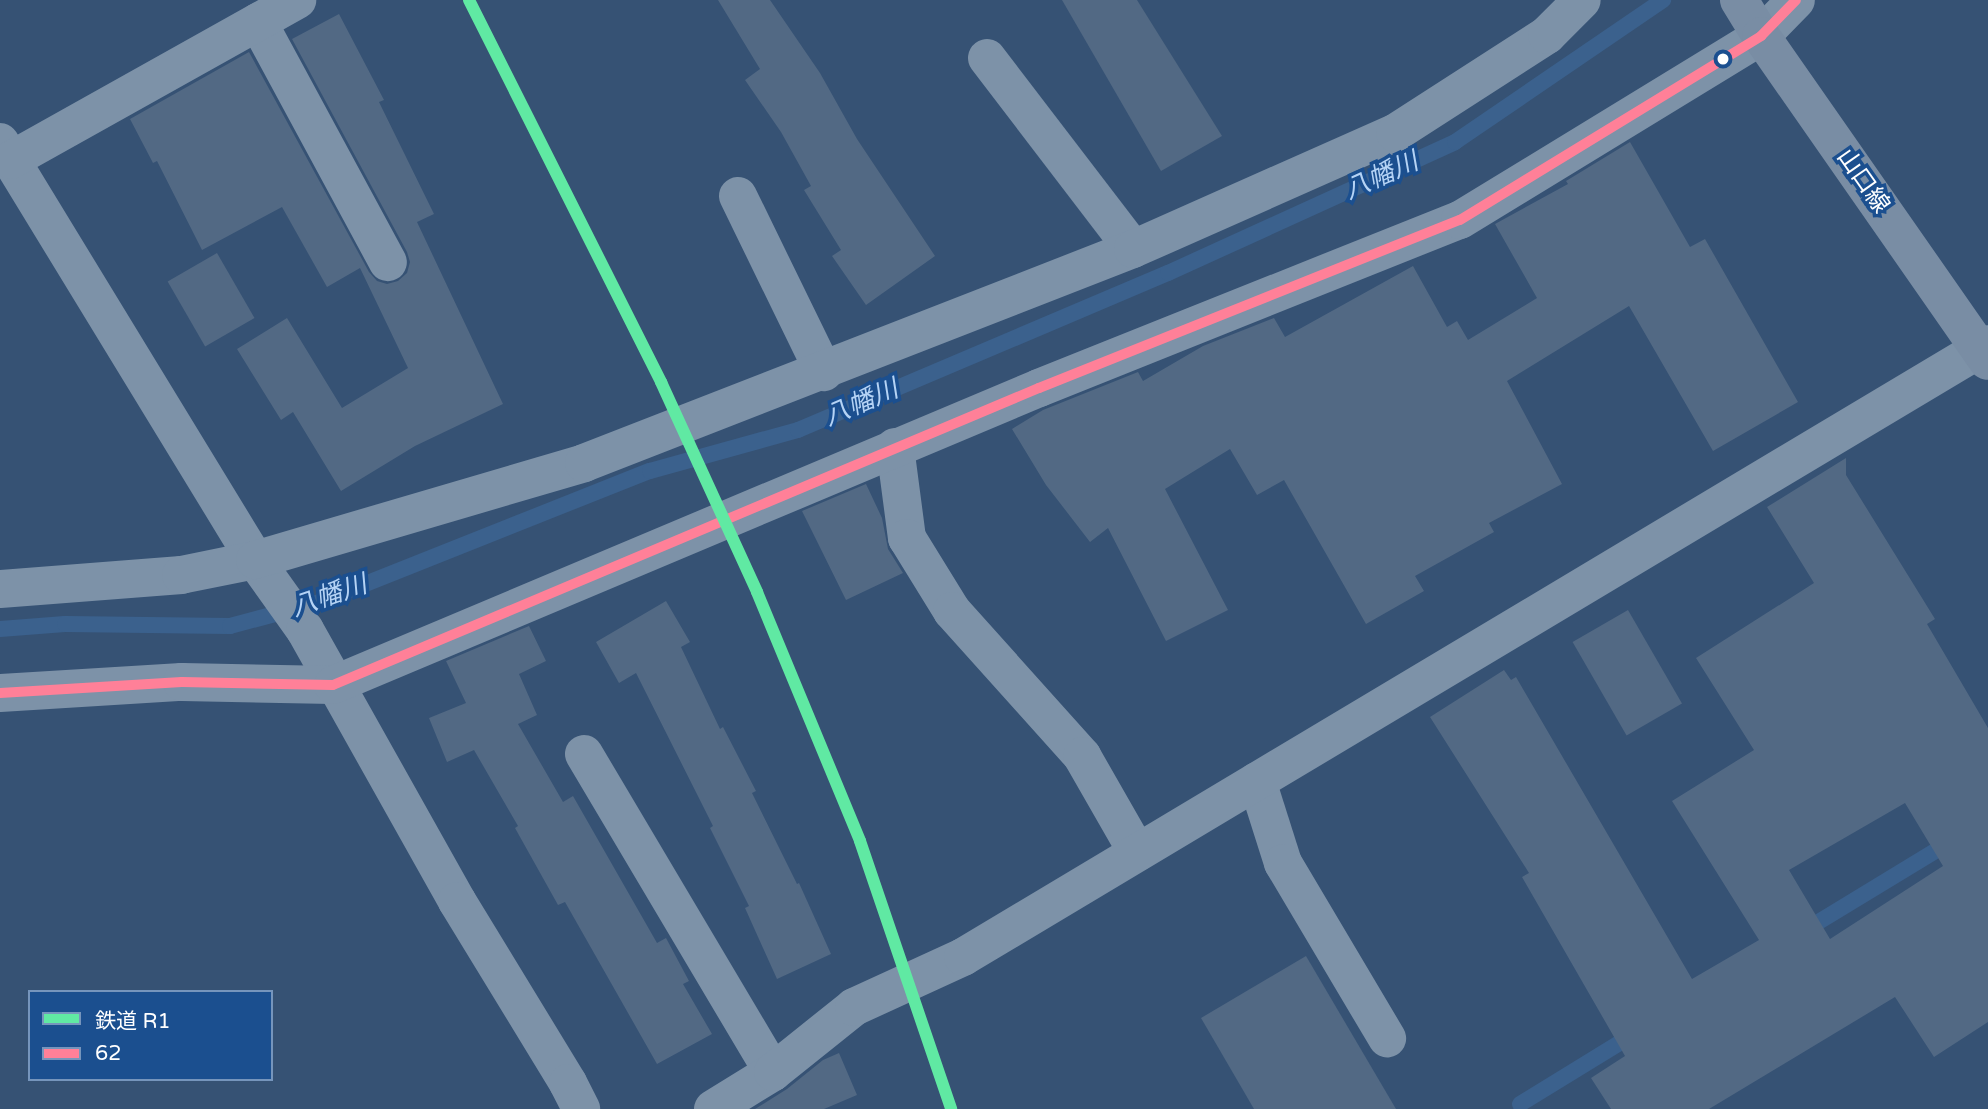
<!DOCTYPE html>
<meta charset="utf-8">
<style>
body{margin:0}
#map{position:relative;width:1988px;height:1109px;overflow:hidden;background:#365274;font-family:"Varela Round","Noto Sans JP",sans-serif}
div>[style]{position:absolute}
.stream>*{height:16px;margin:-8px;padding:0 8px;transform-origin:8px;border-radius:8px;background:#3b618d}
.building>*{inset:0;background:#526984;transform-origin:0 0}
.street>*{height:38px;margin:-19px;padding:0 19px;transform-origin:19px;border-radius:19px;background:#7d92a8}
.secondary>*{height:38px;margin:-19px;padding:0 19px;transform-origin:19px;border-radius:19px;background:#798da4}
.bus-1>*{height:10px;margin:-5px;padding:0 5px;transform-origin:5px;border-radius:5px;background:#ff8098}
.rail-1>*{height:12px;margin:-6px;padding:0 6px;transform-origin:6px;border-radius:6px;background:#60e9a3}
.dots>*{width:19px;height:19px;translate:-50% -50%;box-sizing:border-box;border:4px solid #1b4f8f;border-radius:50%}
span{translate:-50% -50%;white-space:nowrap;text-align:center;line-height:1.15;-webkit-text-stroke:7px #1b4f8f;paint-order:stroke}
.street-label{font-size:24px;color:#fff}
.water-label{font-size:26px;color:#b5d3f5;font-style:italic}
.legend{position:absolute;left:28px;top:990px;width:245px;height:91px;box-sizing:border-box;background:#1b4f8f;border:2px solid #7695bc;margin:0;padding:9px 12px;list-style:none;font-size:21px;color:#fff}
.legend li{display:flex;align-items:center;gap:14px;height:35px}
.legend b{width:35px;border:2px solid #7695bc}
</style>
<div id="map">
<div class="stream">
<i style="left:0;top:629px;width:65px;rotate:-4.4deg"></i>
<i style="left:65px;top:624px;width:165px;rotate:0.7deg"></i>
<i style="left:230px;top:626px;width:93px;rotate:-14.9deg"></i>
<i style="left:320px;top:602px;width:355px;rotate:-21.7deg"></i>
<i style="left:650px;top:471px;width:154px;rotate:-15.5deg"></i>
<i style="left:798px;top:430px;width:402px;rotate:-23deg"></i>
<i style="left:1168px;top:273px;width:315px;rotate:-24.5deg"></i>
<i style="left:1455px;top:142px;width:252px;rotate:-34.3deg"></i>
<i style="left:1802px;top:932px;width:173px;rotate:-31.3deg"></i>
<i style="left:1520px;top:1104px;width:136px;rotate:-31.5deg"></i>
</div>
<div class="building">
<i style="clip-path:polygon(718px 0,770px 0,820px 73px,857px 139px,935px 256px,866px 305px,832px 256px,841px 250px,804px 190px,811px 186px,781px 132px,745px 80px,760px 69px)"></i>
<i style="clip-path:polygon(1062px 0,1137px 0,1222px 136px,1161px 171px)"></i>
<i style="clip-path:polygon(339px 14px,384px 100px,379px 102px,434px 214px,417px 222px,503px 404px,415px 446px,341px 491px,293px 412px,281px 420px,237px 349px,287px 318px,342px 408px,408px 368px,360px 268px,327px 287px,282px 207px,202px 250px,157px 161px,153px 163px,130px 119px,249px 52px,369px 272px,377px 281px,387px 284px,398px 281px,407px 273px,410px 262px,407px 252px,292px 39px)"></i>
<i style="clip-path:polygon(1630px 142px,1690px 247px,1705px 239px,1798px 402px,1713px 451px,1629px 306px,1507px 381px,1562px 484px,1489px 523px,1494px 532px,1415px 576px,1424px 591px,1366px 624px,1284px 480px,1257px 495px,1230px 449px,1165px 489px,1228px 610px,1166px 641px,1108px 528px,1090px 542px,1046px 485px,1012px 429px,1043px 410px,1138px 372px,1143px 381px,1203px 346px,1274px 318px,1285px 337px,1413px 266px,1447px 327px,1457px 321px,1468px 340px,1537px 298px,1495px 224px,1568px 184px,1566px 181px)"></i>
<i style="left:217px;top:253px;width:75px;height:57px;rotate:60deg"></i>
<i style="clip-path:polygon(evenodd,1846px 458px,1846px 475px,1935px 619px,1927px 624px,1988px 728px,1988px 1022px,1934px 1057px,1895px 997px,1709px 1109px,1611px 1109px,1591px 1078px,1625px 1056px,1522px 877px,1529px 873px,1430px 717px,1504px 670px,1511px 680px,1516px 677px,1692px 979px,1759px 940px,1672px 801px,1754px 750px,1696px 658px,1814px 583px,1767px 507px,1846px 458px,1905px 803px,1943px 866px,1830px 939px,1789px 870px,1905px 803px)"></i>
<i style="clip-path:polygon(866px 484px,882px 518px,888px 549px,903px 573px,846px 600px,802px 511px)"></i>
<i style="clip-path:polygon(666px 601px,690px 642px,681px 647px,720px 729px,723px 727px,756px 791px,752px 793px,797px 884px,799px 883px,831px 954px,777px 979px,745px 908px,749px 906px,710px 828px,713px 826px,636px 673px,619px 683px,596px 642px)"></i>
<i style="left:1628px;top:610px;width:108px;height:64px;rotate:60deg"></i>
<i style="clip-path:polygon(529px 626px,546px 661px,519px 674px,537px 715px,518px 724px,563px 802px,573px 796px,657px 943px,666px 938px,689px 981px,683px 984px,712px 1034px,657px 1064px,565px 902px,558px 905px,515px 828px,518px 826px,474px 750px,447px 762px,429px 718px,466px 703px,446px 661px)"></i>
<i style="clip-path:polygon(1306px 956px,1396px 1109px,1254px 1109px,1201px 1018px)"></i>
<i style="clip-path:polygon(839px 1053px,857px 1095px,824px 1109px,755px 1109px,787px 1089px,823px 1060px)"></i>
</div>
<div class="street">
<i style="left:258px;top:22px;width:273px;rotate:61.6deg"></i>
<i style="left:987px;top:58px;width:240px;rotate:52.6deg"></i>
<i style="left:0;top:142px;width:490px;rotate:58.6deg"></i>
<i style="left:255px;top:560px;width:86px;rotate:54.5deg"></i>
<i style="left:305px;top:630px;width:311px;rotate:60.7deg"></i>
<i style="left:457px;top:901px;width:213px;rotate:58.6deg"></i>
<i style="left:568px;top:1083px;width:29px;rotate:63deg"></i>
<i style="left:11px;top:160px;width:328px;rotate:-29.2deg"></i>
<i style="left:738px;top:196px;width:196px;rotate:64deg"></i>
<i style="left:895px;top:447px;width:92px;rotate:82.5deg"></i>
<i style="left:907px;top:538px;width:86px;rotate:58.3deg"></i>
<i style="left:952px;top:611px;width:195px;rotate:48.1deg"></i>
<i style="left:1082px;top:756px;width:111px;rotate:60.2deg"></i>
<i style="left:0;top:589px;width:182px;rotate:-4.4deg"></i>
<i style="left:181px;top:575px;width:76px;rotate:-11.5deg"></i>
<i style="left:255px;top:560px;width:343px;rotate:-16.4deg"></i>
<i style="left:584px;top:463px;width:589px;rotate:-21.3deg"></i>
<i style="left:1133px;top:249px;width:287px;rotate:-23.9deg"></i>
<i style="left:1395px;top:133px;width:181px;rotate:-32.8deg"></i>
<i style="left:1547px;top:35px;width:49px;rotate:-45deg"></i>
<i style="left:0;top:693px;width:182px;rotate:-3.5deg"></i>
<i style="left:182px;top:682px;width:151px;rotate:1.1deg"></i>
<i style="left:333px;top:685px;width:766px;rotate:-22.82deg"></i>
<i style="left:1039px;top:388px;width:453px;rotate:-21.8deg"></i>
<i style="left:1460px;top:220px;width:353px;rotate:-31.4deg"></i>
<i style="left:1761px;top:36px;width:50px;rotate:-45.8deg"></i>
<i style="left:584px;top:754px;width:370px;rotate:59.3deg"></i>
<i style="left:1257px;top:781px;width:86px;rotate:72.4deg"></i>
<i style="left:1283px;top:863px;width:204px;rotate:59.3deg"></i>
<i style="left:713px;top:1109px;width:70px;rotate:-31.7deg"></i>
<i style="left:773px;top:1072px;width:104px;rotate:-38.7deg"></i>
<i style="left:854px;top:1007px;width:120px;rotate:-24.6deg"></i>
<i style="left:963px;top:957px;width:1194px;rotate:-30.88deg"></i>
</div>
<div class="secondary">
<i style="left:1739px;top:0;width:42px;rotate:58.6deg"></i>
<i style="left:1761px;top:36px;width:396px;rotate:55.1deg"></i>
</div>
<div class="bus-1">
<i style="left:0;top:693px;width:182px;rotate:-3.5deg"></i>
<i style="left:182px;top:682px;width:151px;rotate:1.1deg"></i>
<i style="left:333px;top:685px;width:766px;rotate:-22.82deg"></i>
<i style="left:1039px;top:388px;width:453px;rotate:-21.8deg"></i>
<i style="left:1460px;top:220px;width:353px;rotate:-31.4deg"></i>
<i style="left:1761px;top:36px;width:50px;rotate:-45.8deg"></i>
</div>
<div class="rail-1">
<i style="left:469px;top:0;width:428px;rotate:63.3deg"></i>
<i style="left:661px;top:382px;width:231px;rotate:65.4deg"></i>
<i style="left:757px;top:592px;width:269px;rotate:67.5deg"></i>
<i style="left:860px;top:841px;width:283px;rotate:71.2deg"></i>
</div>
<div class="dots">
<i style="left:1723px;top:59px;background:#fff"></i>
</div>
<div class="street-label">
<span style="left:1863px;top:181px;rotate:55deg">山口線</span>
</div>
<div class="water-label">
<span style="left:1381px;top:176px;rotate:-24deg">八幡川</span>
<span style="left:861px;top:403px;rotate:-23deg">八幡川</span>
<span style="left:329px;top:596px;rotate:-19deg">八幡川</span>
</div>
<ul class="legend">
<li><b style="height:9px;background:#60e9a3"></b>鉄道 R1</li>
<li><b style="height:9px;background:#ff8098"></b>62</li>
</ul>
</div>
